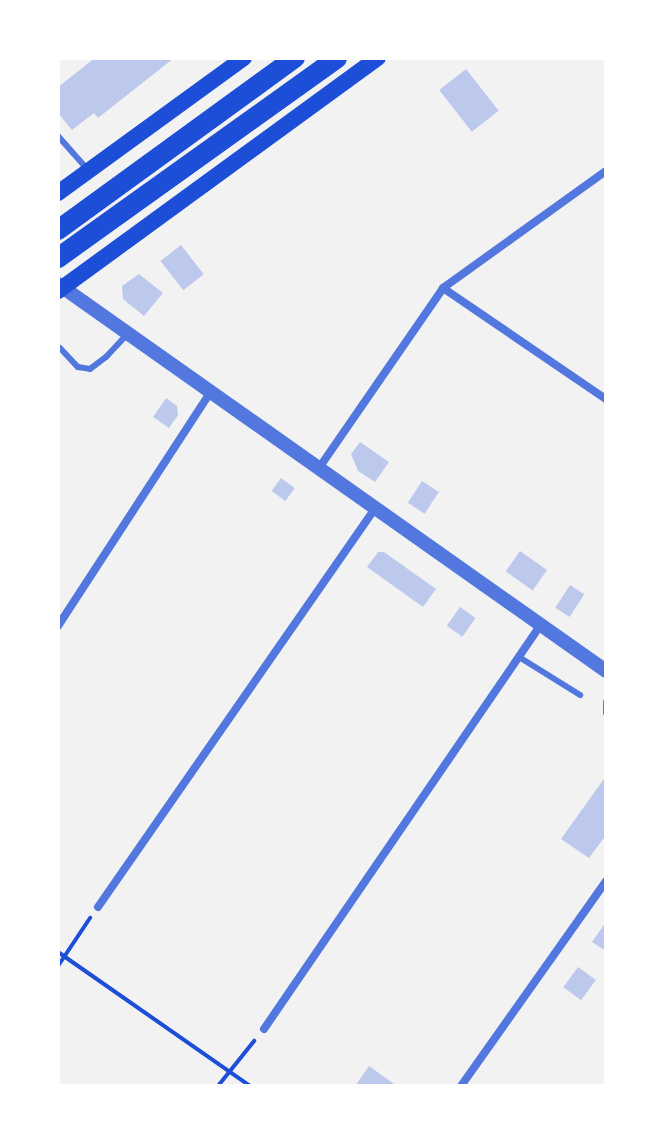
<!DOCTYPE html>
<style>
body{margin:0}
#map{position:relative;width:664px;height:1144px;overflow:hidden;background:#f2f2f2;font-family:"Nunito Sans",sans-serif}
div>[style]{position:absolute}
.building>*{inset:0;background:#bdc9ec;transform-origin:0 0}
.path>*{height:4px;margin:-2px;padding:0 2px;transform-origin:2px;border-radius:2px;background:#1d4ed8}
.service>*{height:6px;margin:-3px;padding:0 3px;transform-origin:3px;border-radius:3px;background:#5277de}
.minor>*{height:8px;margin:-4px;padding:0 4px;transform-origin:4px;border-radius:4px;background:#5277de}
.tertiary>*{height:14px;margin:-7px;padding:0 7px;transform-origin:7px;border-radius:7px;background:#5277de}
.secondary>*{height:16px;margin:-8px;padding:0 8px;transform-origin:8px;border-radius:8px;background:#1d4ed8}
.primary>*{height:20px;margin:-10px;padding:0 10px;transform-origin:10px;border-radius:10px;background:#1d4ed8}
span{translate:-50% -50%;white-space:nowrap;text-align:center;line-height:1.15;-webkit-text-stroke:8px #fff;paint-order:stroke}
.frame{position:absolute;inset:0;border:60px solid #fff;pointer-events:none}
</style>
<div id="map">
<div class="building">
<i style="clip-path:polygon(95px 58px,174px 58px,98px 118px,94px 113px,72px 130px,58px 113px,58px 87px)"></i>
<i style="left:466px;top:69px;width:53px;height:34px;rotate:52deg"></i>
<i style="left:181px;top:245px;width:37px;height:26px;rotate:52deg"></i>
<i style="clip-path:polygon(139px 274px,163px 293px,144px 316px,123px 299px,122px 286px)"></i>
<i style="clip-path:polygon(166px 398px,177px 406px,178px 415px,169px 428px,153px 417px)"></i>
<i style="clip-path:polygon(360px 442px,389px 462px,375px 482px,358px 471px,351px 454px)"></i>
<i style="left:281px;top:478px;width:17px;height:16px;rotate:36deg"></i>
<i style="left:422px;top:481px;width:20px;height:26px;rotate:33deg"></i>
<i style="left:520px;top:551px;width:33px;height:25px;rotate:35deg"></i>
<i style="clip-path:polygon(378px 552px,384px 552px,436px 589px,423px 607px,367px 567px)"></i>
<i style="left:570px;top:585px;width:17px;height:27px;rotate:33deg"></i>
<i style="left:460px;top:607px;width:19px;height:23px;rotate:35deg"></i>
<i style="clip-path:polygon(606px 776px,606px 835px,589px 858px,561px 839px)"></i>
<i style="clip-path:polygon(606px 922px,606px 951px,592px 942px)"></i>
<i style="left:578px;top:967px;width:22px;height:25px;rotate:36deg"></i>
<i style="clip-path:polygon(369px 1066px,397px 1086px,355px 1086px)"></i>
</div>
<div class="path">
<i style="left:58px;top:952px;width:234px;rotate:34.9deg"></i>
<i style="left:58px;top:966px;width:58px;rotate:-56.3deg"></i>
<i style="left:218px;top:1086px;width:58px;rotate:-51.3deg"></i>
</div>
<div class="service">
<i style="left:58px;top:136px;width:47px;rotate:48.5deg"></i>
<i style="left:60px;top:348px;width:26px;rotate:47deg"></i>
<i style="left:78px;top:367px;width:12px;rotate:9deg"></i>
<i style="left:90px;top:369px;width:20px;rotate:-37deg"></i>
<i style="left:106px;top:357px;width:33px;rotate:-47deg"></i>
<i style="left:519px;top:657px;width:72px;rotate:31.9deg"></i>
<i style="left:606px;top:702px;width:11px;rotate:90deg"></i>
</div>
<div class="minor">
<i style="left:443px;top:288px;width:197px;rotate:34.3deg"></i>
<i style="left:319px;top:468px;width:219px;rotate:-55.4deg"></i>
<i style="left:443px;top:288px;width:201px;rotate:-35.7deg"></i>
<i style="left:58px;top:626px;width:278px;rotate:-56.9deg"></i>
<i style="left:98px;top:907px;width:485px;rotate:-55.2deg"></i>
<i style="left:264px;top:1029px;width:488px;rotate:-55.6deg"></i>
<i style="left:461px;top:1086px;width:251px;rotate:-54.7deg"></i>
</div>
<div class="tertiary">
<i style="left:58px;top:284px;width:671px;rotate:35.23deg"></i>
</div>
<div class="secondary">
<i style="left:58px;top:193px;width:230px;rotate:-36deg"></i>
<i style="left:58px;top:291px;width:396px;rotate:-36.1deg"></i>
</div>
<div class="primary">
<i style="left:58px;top:230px;width:293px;rotate:-36deg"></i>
<i style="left:58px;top:258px;width:343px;rotate:-35.6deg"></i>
</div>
<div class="frame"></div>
</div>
